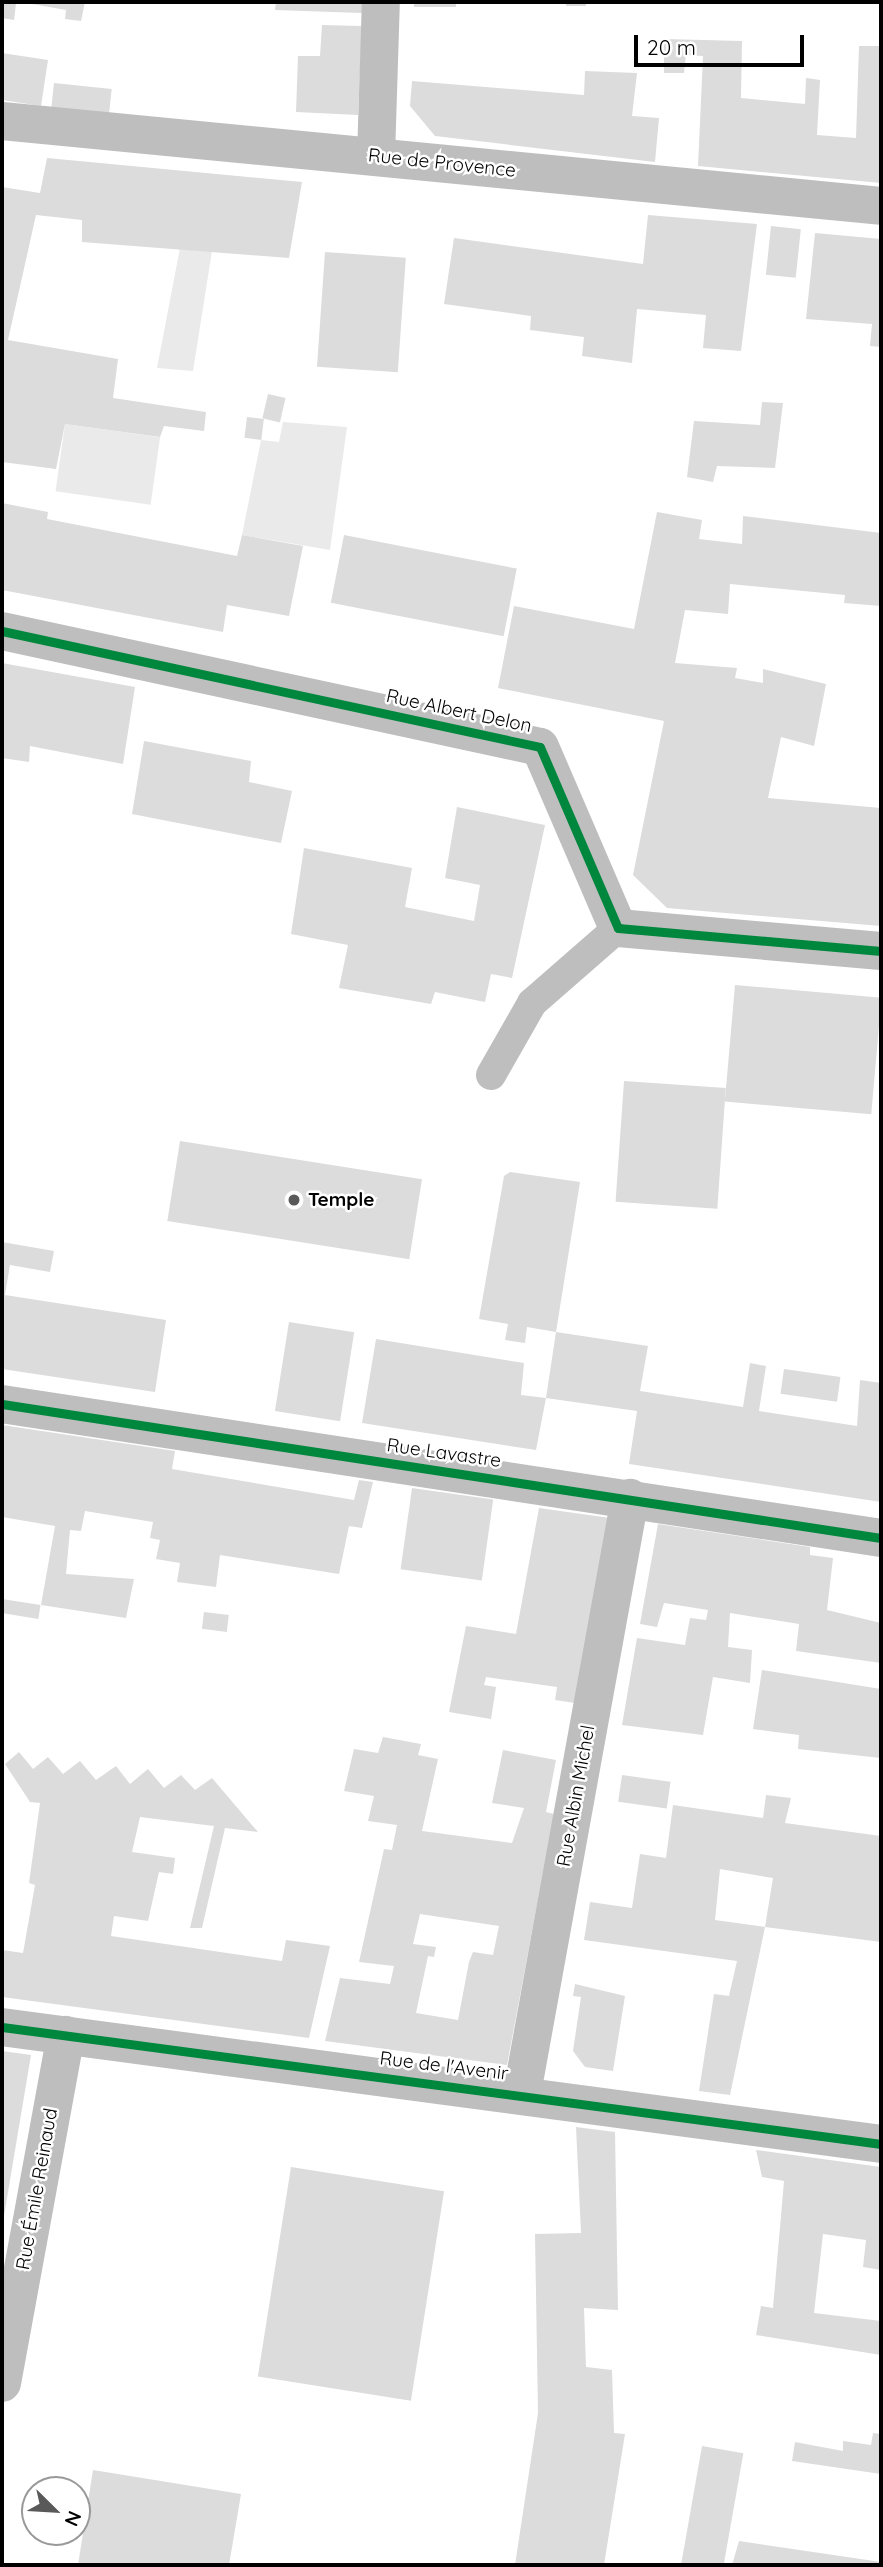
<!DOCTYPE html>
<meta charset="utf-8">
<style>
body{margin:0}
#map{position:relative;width:883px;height:2567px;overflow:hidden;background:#fff;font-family:Quicksand,sans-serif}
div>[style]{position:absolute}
.green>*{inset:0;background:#eaeaea;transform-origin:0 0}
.building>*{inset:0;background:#dcdcdc;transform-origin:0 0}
.lane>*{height:30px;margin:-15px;padding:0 15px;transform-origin:15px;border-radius:15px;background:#bebebe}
.street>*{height:38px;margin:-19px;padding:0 19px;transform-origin:19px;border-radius:19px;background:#bebebe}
.cycleway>*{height:9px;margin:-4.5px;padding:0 4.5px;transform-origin:4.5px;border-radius:4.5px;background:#00873e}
.dots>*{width:19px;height:19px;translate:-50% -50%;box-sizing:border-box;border:4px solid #fff;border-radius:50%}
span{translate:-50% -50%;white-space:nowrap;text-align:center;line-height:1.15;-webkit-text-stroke:5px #fff;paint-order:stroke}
.street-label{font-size:19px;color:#000}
.poi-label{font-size:19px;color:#000;font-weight:700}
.left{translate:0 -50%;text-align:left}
.frame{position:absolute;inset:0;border:4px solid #000;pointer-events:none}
.north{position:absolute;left:21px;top:2476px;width:70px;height:70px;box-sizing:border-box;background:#fff;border:2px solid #999;border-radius:50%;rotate:114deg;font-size:19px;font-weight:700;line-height:28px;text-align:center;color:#000}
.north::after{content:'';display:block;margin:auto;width:24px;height:32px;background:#595959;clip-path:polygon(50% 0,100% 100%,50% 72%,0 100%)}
.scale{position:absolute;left:634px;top:35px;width:170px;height:32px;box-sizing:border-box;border:4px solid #000;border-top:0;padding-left:9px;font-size:21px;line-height:24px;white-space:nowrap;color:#000;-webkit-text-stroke:5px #fff;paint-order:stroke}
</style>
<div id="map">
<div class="green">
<i style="clip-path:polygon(180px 248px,212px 251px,193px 371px,157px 368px)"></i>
<i style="clip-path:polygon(283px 422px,347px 427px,330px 550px,242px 535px,261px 440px,279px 442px)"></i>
<i style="left:65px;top:424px;width:96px;height:68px;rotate:8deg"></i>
</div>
<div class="building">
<i style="clip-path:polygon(2px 2px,16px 4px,14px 20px,2px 18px)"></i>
<i style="clip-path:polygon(21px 2px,85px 2px,81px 21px,65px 19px,66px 10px)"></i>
<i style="clip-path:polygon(276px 2px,362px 2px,362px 13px,275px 10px)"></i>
<i style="left:414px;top:2px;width:42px;height:5px"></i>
<i style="left:566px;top:2px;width:20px;height:4px"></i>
<i style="clip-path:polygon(322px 25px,362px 26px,358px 115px,296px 112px,298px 56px,320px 56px)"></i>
<i style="clip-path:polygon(664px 39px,742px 41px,741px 98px,805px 104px,806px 78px,820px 80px,817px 135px,856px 138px,859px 46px,881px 46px,881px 183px,698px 166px,703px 56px,686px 55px,684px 73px,664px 73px)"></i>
<i style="clip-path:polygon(2px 53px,48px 60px,41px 106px,2px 100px)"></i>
<i style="clip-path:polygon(585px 71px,637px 73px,632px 116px,659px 118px,655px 162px,435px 136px,410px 106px,412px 81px,584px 95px)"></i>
<i style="left:54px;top:83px;width:58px;height:25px;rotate:6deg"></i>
<i style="clip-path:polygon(47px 158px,302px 182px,289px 258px,82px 242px,82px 220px,36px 215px,8px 340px,118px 359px,113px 398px,206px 412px,204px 431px,164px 426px,160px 437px,65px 424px,56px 469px,2px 462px,2px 187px,40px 193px)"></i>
<i style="clip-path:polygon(648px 215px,757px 224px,741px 351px,703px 348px,706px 315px,637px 309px,632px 363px,582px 356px,584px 337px,530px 330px,531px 316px,444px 304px,454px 238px,643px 264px)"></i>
<i style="left:771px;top:226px;width:30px;height:49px;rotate:6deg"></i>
<i style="clip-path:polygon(815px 233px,881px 239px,881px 347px,870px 346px,872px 324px,806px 319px)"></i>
<i style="left:325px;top:252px;width:81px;height:115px;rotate:4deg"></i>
<i style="left:268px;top:394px;width:18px;height:25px;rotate:13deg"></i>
<i style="clip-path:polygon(762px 402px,783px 403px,775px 468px,717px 466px,713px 482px,687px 477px,694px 421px,760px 425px)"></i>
<i style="left:247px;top:417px;width:17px;height:21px;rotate:7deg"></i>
<i style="clip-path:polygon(2px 503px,48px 512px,47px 519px,237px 556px,242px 535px,303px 546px,289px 616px,227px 605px,223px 632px,2px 590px)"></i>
<i style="clip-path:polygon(657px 512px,702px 520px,699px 539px,742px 544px,743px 516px,881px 533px,881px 606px,844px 603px,845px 595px,730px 584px,728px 614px,685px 610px,675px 663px,737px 668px,735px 678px,763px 683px,763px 669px,826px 684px,814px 746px,781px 737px,768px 798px,881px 808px,881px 926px,667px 908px,633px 875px,664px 721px,498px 688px,514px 606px,634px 629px)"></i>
<i style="left:344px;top:535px;width:176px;height:69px;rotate:11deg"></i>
<i style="clip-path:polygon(2px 663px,135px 687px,123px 764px,30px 746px,29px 762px,2px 758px)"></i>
<i style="clip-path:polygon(144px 741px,251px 761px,249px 782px,292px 791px,281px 843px,132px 814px)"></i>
<i style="clip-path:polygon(457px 807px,545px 825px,512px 978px,491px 974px,485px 1002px,435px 992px,431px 1004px,339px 988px,348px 945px,291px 934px,304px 848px,412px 868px,405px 907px,474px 921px,480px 885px,445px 878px)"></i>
<i style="left:735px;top:985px;width:147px;height:117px;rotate:5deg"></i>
<i style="left:624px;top:1081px;width:102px;height:121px;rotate:4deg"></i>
<i style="left:180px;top:1141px;width:245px;height:81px;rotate:9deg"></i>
<i style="clip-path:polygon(510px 1172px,580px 1182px,556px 1332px,527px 1327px,525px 1343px,505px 1340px,508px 1324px,479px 1319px,504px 1176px)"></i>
<i style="clip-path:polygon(2px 1242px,54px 1251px,50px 1272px,10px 1265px,5px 1295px,166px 1320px,155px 1392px,2px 1369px)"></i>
<i style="left:289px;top:1322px;width:66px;height:90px;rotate:9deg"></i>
<i style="clip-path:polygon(556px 1332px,648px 1346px,640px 1391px,743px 1407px,750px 1363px,766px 1366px,759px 1411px,857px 1426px,860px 1380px,881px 1383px,881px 1502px,629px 1464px,637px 1411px,546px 1398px)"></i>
<i style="clip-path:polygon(376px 1339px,524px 1363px,521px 1395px,546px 1398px,536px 1450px,362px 1423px)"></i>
<i style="left:784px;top:1369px;width:57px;height:25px;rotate:8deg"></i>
<i style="clip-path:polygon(2px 1425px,175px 1451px,172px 1469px,354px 1500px,359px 1480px,373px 1482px,362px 1528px,349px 1526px,339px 1574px,220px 1555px,216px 1587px,177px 1582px,180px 1563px,156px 1559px,160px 1540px,150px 1538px,153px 1522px,85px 1511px,81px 1531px,70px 1530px,66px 1574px,134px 1579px,126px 1618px,41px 1605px,55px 1526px,2px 1517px)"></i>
<i style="left:412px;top:1488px;width:82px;height:82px;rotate:8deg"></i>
<i style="clip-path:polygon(539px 1508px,610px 1518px,575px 1703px,555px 1700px,557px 1687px,486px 1677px,484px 1685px,496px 1687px,491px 1719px,449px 1712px,466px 1626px,516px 1634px)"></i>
<i style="clip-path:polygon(658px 1524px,810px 1547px,810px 1555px,833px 1558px,827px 1610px,881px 1623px,881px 1663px,796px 1651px,799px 1624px,730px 1613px,728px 1647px,752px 1650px,750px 1683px,713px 1677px,703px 1735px,622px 1725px,637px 1638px,685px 1645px,690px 1618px,706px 1620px,708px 1610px,664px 1603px,657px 1627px,640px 1624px)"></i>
<i style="left:2px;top:1599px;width:39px;height:14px;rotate:9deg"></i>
<i style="left:204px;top:1612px;width:25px;height:17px;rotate:7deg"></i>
<i style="clip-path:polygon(762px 1670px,881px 1689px,881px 1758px,798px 1749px,799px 1735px,753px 1729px)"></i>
<i style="clip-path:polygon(evenodd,383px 1737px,421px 1744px,418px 1755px,438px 1759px,422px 1831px,512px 1843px,524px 1808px,492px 1803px,503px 1750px,556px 1760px,546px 1812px,554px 1814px,507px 2065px,325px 2041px,340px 1978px,390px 1984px,394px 1966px,359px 1962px,384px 1849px,392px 1850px,397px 1825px,368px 1821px,374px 1796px,344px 1791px,354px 1749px,378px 1753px,383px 1737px,420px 1914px,499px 1926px,493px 1955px,473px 1952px,469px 1962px,458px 2020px,416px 2013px,428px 1956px,434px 1957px,436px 1947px,413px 1944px,420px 1914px)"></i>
<i style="clip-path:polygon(19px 1752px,33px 1769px,48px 1757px,63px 1774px,80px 1761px,96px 1780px,116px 1766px,130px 1784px,148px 1769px,164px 1788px,181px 1775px,195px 1790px,212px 1778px,258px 1832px,225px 1828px,202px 1928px,190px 1928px,214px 1826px,140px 1817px,132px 1852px,175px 1858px,173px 1874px,159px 1872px,148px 1921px,114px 1916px,111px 1936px,282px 1961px,286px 1940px,330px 1946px,309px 2038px,2px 1997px,2px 1950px,23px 1953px,35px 1885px,29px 1883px,40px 1803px,30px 1802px,5px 1764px)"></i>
<i style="left:622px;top:1775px;width:49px;height:27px;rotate:8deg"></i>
<i style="clip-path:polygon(766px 1795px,791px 1798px,785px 1823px,881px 1836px,881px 1942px,765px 1927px,773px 1878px,720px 1869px,715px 1920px,765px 1927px,730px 2095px,699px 2091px,714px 1994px,729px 1996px,737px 1961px,584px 1940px,590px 1902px,632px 1908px,640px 1854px,666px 1858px,673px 1805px,763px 1818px)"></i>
<i style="clip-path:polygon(575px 1984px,625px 1996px,613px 2071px,585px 2067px,573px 2051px,581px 1997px,573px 1996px)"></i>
<i style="clip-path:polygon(2px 2051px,31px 2055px,3px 2222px,2px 2222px)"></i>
<i style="clip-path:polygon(576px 2127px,615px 2132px,618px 2310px,584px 2308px,586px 2367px,612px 2370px,614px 2433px,625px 2434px,604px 2565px,515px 2565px,538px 2413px,535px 2234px,581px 2233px)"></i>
<i style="clip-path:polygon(756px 2150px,881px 2167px,881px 2270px,863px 2267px,866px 2240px,823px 2234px,814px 2313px,881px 2321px,881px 2355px,756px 2335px,761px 2306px,773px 2308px,784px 2181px,762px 2177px)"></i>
<i style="left:291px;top:2167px;width:155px;height:212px;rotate:9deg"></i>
<i style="clip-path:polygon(873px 2433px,881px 2434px,881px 2474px,792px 2461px,795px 2442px,843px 2451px,843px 2441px,871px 2445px)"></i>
<i style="left:702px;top:2446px;width:42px;height:121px;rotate:10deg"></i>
<i style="clip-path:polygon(93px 2470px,241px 2494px,229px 2565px,78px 2565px)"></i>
<i style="clip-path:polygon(739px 2541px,881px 2562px,881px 2565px,732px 2565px)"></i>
</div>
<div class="lane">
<i style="left:491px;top:1075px;width:83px;rotate:-60.3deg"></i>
<i style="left:532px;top:1003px;width:114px;rotate:-41.1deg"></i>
</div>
<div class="street">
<i style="left:2px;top:121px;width:883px;rotate:5.52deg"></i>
<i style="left:376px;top:157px;width:155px;rotate:-88.2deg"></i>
<i style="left:2px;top:631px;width:550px;rotate:12.17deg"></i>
<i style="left:540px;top:747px;width:197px;rotate:66.7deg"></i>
<i style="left:618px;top:928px;width:264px;rotate:5deg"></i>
<i style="left:2px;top:1404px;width:889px;rotate:8.67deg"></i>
<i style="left:2px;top:2027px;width:887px;rotate:7.58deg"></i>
<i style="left:522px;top:2093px;width:605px;rotate:-79.71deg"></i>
<i style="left:2px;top:2383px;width:354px;rotate:-79.6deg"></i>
</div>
<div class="cycleway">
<i style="left:2px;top:631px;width:550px;rotate:12.17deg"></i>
<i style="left:540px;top:747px;width:197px;rotate:66.7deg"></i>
<i style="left:618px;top:928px;width:264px;rotate:5deg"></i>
<i style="left:2px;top:1404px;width:889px;rotate:8.67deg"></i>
<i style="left:2px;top:2027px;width:887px;rotate:7.58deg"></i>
</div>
<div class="dots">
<i style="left:294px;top:1200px;background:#595959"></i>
</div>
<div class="street-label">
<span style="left:442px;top:163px;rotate:6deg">Rue de Provence</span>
<span style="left:459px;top:711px;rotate:12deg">Rue Albert Delon</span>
<span style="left:444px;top:1453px;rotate:8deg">Rue Lavastre</span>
<span style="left:576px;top:1796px;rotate:-80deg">Rue Albin Michel</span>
<span style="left:444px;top:2066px;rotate:7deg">Rue de l'Avenir</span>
<span style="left:37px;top:2189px;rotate:-80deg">Rue Émile Reinaud</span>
</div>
<div class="poi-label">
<span class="left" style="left:308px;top:1200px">Temple</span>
</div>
<div class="frame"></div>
<div class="north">N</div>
<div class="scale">20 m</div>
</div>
